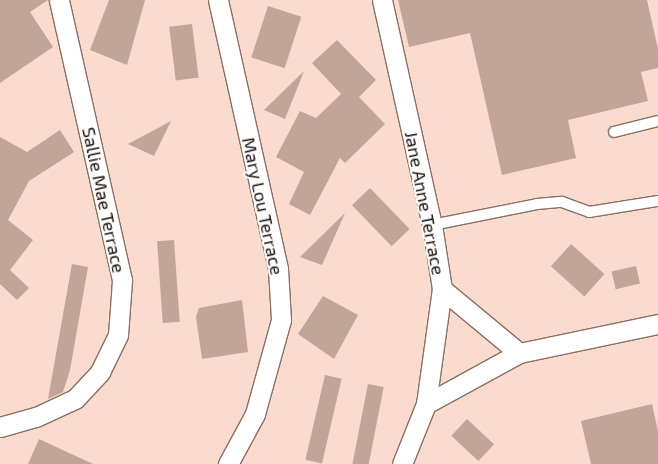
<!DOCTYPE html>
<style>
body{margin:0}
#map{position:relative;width:658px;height:464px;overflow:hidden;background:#fadbce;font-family:"Exo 2",sans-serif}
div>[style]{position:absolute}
.building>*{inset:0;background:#c1a597;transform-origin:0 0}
.roads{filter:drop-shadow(1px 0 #8a6f64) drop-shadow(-1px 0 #8a6f64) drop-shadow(0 1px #8a6f64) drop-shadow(0 -1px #8a6f64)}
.lane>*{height:10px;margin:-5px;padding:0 5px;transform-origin:5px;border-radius:5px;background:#fff}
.street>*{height:19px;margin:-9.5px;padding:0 9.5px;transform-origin:9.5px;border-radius:9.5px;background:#fff}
span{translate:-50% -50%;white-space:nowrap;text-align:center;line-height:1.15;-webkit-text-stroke:4px #fff;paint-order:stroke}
.street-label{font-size:18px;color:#1c120e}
</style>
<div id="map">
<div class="building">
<i style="clip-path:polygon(0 0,48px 0,30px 12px,53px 47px,0 83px)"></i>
<i style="clip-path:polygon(109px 0,145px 0,127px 65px,90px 50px)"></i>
<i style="clip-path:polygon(398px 0,647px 0,658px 49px,658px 68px,641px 72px,648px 101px,568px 120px,576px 158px,502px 175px,470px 33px,409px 47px)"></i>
<i style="left:268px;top:6px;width:35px;height:54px;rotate:18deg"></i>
<i style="left:192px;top:24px;width:54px;height:23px;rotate:83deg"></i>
<i style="clip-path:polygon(337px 40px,376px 80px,359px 97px,385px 124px,345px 163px,340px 158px,310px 215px,289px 204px,304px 172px,276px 157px,300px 111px,316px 118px,341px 94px,312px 63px)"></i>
<i style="clip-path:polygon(304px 71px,285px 119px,264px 110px)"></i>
<i style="clip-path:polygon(171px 121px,154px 156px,128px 144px)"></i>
<i style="clip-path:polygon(60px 130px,74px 152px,29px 181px,8px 220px,33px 240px,10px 270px,29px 288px,17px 300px,0 284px,0 137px,27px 152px)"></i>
<i style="left:370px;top:188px;width:57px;height:25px;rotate:46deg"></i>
<i style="clip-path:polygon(345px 213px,322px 265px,300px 257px)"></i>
<i style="left:174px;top:240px;width:82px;height:17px;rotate:86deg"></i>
<i style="left:571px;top:244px;width:45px;height:30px;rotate:42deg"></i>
<i style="clip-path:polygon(72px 264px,88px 267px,70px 370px,63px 392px,48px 399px)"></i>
<i style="left:636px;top:266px;width:18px;height:25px;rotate:77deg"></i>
<i style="clip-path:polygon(323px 296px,358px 315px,334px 359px,298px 334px)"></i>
<i style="clip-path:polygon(242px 300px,248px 352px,202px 359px,196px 317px,199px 308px)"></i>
<i style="left:325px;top:375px;width:17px;height:87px;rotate:13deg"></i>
<i style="left:368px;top:384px;width:16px;height:82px;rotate:11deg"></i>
<i style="clip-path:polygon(652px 404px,658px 431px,658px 464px,591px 464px,581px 421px)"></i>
<i style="left:467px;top:419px;width:37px;height:23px;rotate:43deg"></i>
<i style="clip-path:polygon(39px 439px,93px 464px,28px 464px)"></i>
</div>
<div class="roads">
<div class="lane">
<i style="left:614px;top:132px;width:45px;rotate:-14deg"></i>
<i style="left:432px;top:225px;width:107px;rotate:-11.3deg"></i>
<i style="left:537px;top:204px;width:25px;rotate:-5deg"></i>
<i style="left:562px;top:202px;width:29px;rotate:20deg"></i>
<i style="left:589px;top:212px;width:70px;rotate:-9.1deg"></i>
</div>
<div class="street">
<i style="left:218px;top:0;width:276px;rotate:77.4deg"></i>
<i style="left:278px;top:269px;width:51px;rotate:86.6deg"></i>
<i style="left:281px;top:320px;width:98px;rotate:105.5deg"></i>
<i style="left:255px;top:414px;width:57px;rotate:118.4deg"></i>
<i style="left:382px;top:0;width:230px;rotate:77.5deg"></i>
<i style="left:432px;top:225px;width:65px;rotate:81.1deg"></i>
<i style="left:442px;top:289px;width:100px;rotate:39.7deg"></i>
<i style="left:426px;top:404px;width:116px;rotate:-82.1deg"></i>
<i style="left:0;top:427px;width:37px;rotate:-16deg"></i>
<i style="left:36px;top:417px;width:43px;rotate:-24.8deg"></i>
<i style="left:75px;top:399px;width:37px;rotate:-47deg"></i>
<i style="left:100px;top:372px;width:41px;rotate:-64.1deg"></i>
<i style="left:118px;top:335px;width:55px;rotate:-85.8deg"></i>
<i style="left:122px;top:280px;width:287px;rotate:-102.7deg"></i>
<i style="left:402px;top:464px;width:65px;rotate:-68.2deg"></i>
<i style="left:426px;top:404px;width:106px;rotate:-28.7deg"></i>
<i style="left:519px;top:353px;width:142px;rotate:-11.8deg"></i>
</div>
</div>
<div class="street-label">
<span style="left:104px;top:200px;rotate:78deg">Sallie Mae Terrace</span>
<span style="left:425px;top:203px;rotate:79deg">Jane Anne Terrace</span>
<span style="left:263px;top:206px;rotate:78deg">Mary Lou Terrace</span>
</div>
</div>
